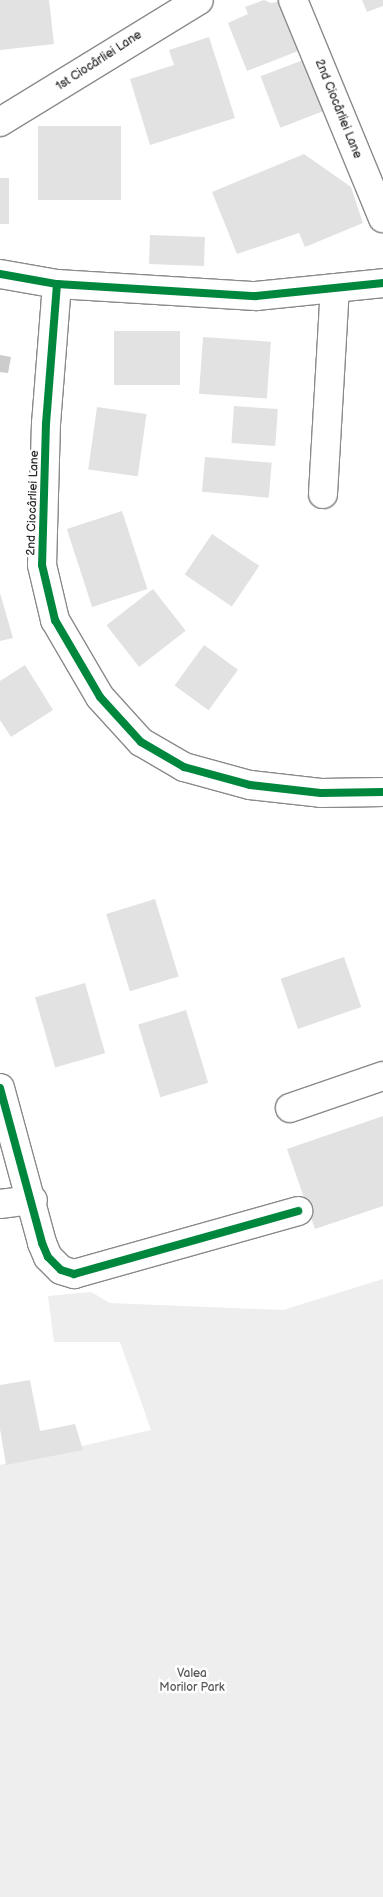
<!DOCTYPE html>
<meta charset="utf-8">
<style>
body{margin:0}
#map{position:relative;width:383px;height:1897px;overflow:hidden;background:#fff;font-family:"Balsamiq Sans",sans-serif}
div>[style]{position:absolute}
.built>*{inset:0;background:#eee}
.water>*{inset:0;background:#ccc}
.building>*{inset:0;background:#e2e2e2;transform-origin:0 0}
.roads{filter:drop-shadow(1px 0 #8a8a8a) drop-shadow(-1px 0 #8a8a8a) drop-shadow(0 1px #8a8a8a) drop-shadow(0 -1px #8a8a8a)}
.street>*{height:28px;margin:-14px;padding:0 14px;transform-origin:14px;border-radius:14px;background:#fff}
.cycleway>*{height:8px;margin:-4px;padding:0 4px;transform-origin:4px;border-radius:4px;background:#00873e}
span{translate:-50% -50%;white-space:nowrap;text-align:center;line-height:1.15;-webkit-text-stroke:5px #fff;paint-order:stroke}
.street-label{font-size:12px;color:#2b2b2b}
.park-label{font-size:12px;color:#585858}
</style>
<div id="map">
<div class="built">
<i style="clip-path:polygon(383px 1279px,383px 1897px,0 1897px,0 1465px,151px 1430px,120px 1342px,54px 1342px,48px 1296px,91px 1292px,110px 1303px,283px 1310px)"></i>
</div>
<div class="water">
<i style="clip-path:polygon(0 355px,11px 357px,8px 373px,0 372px)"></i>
</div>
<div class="building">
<i style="clip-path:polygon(0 0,49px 0,54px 44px,0 50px)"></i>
<i style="clip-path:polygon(264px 0,271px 3px,287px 0,306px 48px,247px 71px,228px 23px,248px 14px,245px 7px)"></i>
<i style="clip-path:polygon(362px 0,383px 0,383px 6px,367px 12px)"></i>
<i style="clip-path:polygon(209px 37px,235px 118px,150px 145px,130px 79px,174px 65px,169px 50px)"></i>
<i style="left:311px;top:57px;width:55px;height:54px;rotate:69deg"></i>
<i style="left:38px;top:126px;width:83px;height:74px"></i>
<i style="clip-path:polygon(304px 154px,351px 187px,363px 223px,305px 247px,299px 233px,237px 254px,212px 192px)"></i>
<i style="left:0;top:178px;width:9px;height:46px"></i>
<i style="left:150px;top:235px;width:55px;height:29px;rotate:2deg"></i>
<i style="left:114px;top:331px;width:66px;height:54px"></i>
<i style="left:203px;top:337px;width:68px;height:57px;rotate:4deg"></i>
<i style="left:234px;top:406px;width:44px;height:37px;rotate:4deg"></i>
<i style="left:97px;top:407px;width:50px;height:63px;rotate:8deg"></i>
<i style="left:205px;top:457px;width:67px;height:35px;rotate:5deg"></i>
<i style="left:122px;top:511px;width:82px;height:58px;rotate:72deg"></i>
<i style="left:212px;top:534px;width:57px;height:49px;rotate:34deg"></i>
<i style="left:153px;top:589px;width:53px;height:59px;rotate:52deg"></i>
<i style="clip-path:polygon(0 593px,13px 638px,0 641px)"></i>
<i style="left:204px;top:645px;width:42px;height:50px;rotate:36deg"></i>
<i style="clip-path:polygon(25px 665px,53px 710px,11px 737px,0 720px,0 681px)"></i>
<i style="left:155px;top:899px;width:81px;height:51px;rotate:73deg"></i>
<i style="left:344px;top:957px;width:53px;height:67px;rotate:71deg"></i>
<i style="left:85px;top:983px;width:73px;height:52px;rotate:74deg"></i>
<i style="left:186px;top:1010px;width:76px;height:50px;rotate:73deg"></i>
<i style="clip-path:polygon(383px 1116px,383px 1206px,315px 1229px,287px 1149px)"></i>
<i style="clip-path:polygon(30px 1380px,40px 1431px,75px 1424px,83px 1450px,6px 1465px,0 1429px,0 1385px)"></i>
</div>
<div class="roads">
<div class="street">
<i style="left:293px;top:0;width:236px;rotate:67.6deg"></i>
<i style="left:0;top:122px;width:233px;rotate:-31.5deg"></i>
<i style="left:0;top:274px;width:58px;rotate:10deg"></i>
<i style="left:57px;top:284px;width:199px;rotate:3.5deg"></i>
<i style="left:256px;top:296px;width:128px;rotate:-5.8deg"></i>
<i style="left:57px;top:284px;width:139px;rotate:94.5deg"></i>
<i style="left:46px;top:423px;width:142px;rotate:91.6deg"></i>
<i style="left:42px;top:565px;width:57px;rotate:76.7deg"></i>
<i style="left:55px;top:620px;width:89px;rotate:59.7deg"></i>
<i style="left:100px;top:697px;width:61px;rotate:47.7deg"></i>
<i style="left:141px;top:742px;width:50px;rotate:30.2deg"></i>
<i style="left:184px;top:767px;width:68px;rotate:15.3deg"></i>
<i style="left:250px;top:785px;width:71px;rotate:6.4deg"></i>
<i style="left:321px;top:793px;width:62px;rotate:-0.9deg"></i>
<i style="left:323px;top:494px;width:206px;rotate:-86.7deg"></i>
<i style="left:0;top:1088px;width:161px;rotate:74.8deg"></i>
<i style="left:42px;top:1243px;width:15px;rotate:67deg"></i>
<i style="left:48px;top:1257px;width:18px;rotate:45deg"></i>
<i style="left:61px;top:1270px;width:14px;rotate:17deg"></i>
<i style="left:74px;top:1274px;width:233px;rotate:-15.7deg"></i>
<i style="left:290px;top:1108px;width:98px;rotate:-19deg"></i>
<i style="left:0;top:1204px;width:33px;rotate:-7deg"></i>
</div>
</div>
<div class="cycleway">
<i style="left:0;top:274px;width:58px;rotate:10deg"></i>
<i style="left:57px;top:284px;width:199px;rotate:3.5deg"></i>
<i style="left:256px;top:296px;width:128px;rotate:-5.8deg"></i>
<i style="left:57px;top:284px;width:139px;rotate:94.5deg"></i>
<i style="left:46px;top:423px;width:142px;rotate:91.6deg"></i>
<i style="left:42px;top:565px;width:57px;rotate:76.7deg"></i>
<i style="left:55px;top:620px;width:89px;rotate:59.7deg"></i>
<i style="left:100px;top:697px;width:61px;rotate:47.7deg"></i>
<i style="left:141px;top:742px;width:50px;rotate:30.2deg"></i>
<i style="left:184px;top:767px;width:68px;rotate:15.3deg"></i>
<i style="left:250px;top:785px;width:71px;rotate:6.4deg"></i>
<i style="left:321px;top:793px;width:62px;rotate:-0.9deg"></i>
<i style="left:0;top:1088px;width:161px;rotate:74.8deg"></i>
<i style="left:42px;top:1243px;width:15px;rotate:67deg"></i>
<i style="left:48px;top:1257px;width:18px;rotate:45deg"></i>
<i style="left:61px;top:1270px;width:14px;rotate:17deg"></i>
<i style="left:74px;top:1274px;width:233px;rotate:-15.7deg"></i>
</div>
<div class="street-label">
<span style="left:99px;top:61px;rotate:-33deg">1st Ciocârliei Lane</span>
<span style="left:338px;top:109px;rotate:68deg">2nd Ciocârliei Lane</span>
<span style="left:33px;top:503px;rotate:-88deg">2nd Ciocârliei Lane</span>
</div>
<div class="park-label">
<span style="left:192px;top:1681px">Valea<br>Morilor Park</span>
</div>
</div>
